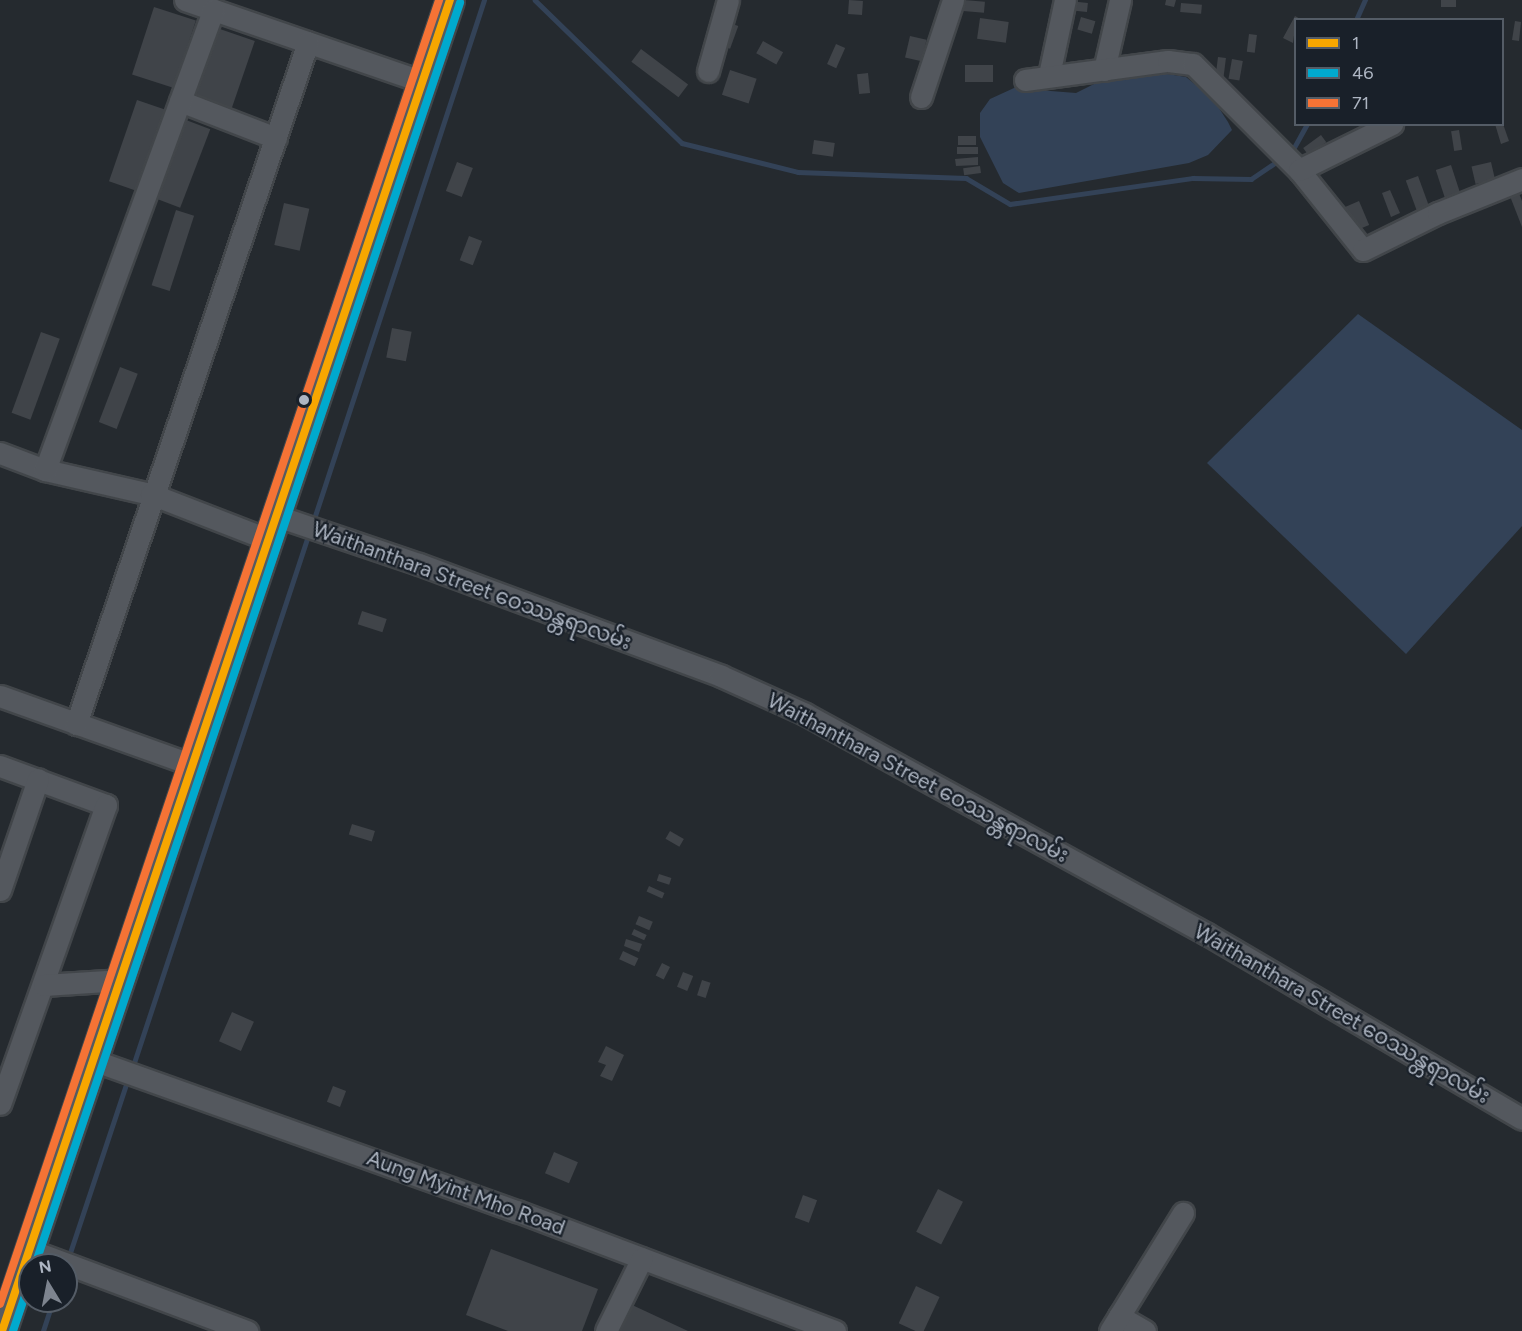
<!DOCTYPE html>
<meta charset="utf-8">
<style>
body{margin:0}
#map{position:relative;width:1522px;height:1331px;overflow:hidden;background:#252a2f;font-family:Figtree,"Noto Sans Myanmar",sans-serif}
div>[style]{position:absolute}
.water>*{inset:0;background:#334257}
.stream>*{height:4.5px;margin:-2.25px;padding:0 2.25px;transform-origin:2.25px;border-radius:2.25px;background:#334257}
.building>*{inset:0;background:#404449;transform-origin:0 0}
.roads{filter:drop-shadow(2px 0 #42464a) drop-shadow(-2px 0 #42464a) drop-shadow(0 2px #42464a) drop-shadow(0 -2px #42464a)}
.minor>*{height:21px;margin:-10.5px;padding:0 10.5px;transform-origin:10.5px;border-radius:10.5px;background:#54585e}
.major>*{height:27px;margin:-13.5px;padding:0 13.5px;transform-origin:13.5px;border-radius:13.5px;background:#565b60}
.bus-1>*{height:8px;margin:-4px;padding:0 4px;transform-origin:4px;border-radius:4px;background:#f7a600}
.bus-2>*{height:8px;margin:-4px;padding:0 4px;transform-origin:4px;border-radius:4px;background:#00a9ce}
.bus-3>*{height:8px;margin:-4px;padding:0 4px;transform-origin:4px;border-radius:4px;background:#f57335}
.dots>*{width:16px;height:16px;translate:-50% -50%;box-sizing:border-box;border:3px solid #192029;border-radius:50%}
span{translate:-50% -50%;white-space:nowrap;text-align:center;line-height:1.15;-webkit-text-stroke:4.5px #192029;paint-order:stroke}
.street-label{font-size:21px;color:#adb5c2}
.legend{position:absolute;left:1294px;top:18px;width:210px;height:108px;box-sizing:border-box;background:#192029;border:2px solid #545c66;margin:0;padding:8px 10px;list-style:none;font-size:18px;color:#adb5c2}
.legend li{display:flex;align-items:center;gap:12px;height:30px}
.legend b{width:30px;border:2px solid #545c66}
.north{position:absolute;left:18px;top:1253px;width:60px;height:60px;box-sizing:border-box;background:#192029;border:2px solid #545c66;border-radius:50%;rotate:350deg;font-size:16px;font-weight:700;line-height:24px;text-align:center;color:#adb5c2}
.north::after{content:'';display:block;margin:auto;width:21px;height:27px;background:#7d848f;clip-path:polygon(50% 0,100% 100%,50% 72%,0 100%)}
</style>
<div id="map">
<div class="water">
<i style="clip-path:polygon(1161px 73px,1186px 77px,1213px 99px,1228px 122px,1232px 130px,1208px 155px,1189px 163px,1019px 193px,1003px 183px,980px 137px,980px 113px,990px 99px,1014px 88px,1076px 93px,1098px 82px)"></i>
<i style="clip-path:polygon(1358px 314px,1522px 430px,1522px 526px,1406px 654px,1207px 463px)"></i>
</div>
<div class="stream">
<i style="left:535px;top:0;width:205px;rotate:44.2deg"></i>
<i style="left:682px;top:143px;width:120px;rotate:14deg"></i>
<i style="left:798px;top:172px;width:168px;rotate:2deg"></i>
<i style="left:966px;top:178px;width:51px;rotate:30.6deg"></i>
<i style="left:1010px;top:204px;width:185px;rotate:-8.1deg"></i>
<i style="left:1193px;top:178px;width:58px;rotate:1deg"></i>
<i style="left:1251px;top:179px;width:36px;rotate:-34deg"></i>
<i style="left:1356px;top:20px;width:22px;rotate:-66deg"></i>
<i style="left:1291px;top:153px;width:33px;rotate:-61deg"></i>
<i style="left:313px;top:522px;width:549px;rotate:-71.86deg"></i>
<i style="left:132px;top:1069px;width:564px;rotate:-71.73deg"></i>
<i style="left:68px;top:1259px;width:190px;rotate:-71.6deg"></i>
<i style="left:43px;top:1331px;width:32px;rotate:-72deg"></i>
</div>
<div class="building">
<i style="left:849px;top:0;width:14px;height:14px;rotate:4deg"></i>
<i style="left:964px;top:0;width:21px;height:11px;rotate:5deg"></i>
<i style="clip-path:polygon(1166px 0,1176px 0,1174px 7px,1165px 5px)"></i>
<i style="left:1441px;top:0;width:15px;height:7px"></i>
<i style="left:1069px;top:1px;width:19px;height:9px;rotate:6deg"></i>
<i style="left:1181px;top:3px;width:21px;height:9px;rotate:5deg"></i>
<i style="left:154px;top:7px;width:44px;height:71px;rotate:18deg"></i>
<i style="clip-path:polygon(1295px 16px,1302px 20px,1296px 20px,1293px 43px,1283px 38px)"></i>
<i style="left:1081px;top:17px;width:15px;height:13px;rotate:16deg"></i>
<i style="left:980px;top:18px;width:29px;height:21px;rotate:8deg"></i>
<i style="clip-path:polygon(1515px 21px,1521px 22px,1519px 41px,1512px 40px)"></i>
<i style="left:727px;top:22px;width:12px;height:24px;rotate:20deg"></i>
<i style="left:217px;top:28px;width:40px;height:71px;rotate:19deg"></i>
<i style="left:1249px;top:34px;width:8px;height:18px;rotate:7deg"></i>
<i style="left:910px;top:36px;width:17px;height:22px;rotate:13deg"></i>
<i style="left:763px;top:41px;width:23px;height:14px;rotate:29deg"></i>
<i style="left:836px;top:44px;width:10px;height:22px;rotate:24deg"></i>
<i style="left:641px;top:49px;width:59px;height:16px;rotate:37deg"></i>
<i style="left:1218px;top:57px;width:8px;height:23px;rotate:7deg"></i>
<i style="left:1232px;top:59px;width:11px;height:20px;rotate:10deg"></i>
<i style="left:965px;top:65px;width:28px;height:17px"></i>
<i style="left:730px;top:70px;width:28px;height:26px;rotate:18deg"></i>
<i style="left:868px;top:73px;width:20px;height:11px;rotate:84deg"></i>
<i style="left:137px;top:100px;width:31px;height:86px;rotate:19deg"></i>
<i style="left:186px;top:120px;width:26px;height:84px;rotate:21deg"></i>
<i style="clip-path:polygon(1495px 124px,1503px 124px,1509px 141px,1501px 144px)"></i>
<i style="left:1459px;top:130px;width:20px;height:8px;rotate:81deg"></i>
<i style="left:1321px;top:135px;width:9px;height:22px;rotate:54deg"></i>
<i style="left:976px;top:136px;width:9px;height:18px;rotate:90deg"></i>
<i style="left:814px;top:140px;width:21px;height:14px;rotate:8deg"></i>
<i style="left:978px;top:147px;width:7px;height:21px;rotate:90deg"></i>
<i style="clip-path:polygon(978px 157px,978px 165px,956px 166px,955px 159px)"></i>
<i style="left:457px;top:162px;width:17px;height:31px;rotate:21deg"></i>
<i style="left:1491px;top:162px;width:18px;height:20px;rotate:77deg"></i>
<i style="left:1451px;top:165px;width:29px;height:16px;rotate:72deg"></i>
<i style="left:980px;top:166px;width:7px;height:17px;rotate:82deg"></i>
<i style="left:1418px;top:176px;width:32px;height:13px;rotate:70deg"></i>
<i style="clip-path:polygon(1517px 188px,1522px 201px,1522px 227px,1508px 191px)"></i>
<i style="clip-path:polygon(1390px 190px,1400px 213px,1391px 217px,1382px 193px)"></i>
<i style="left:1359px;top:201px;width:26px;height:17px;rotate:67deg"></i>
<i style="left:284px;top:203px;width:26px;height:43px;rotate:13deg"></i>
<i style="left:176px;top:210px;width:19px;height:79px;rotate:18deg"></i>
<i style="left:469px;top:236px;width:14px;height:26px;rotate:21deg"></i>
<i style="left:392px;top:328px;width:20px;height:30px;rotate:11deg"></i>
<i style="left:41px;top:332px;width:20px;height:86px;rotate:20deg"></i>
<i style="left:120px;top:367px;width:19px;height:59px;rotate:21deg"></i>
<i style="left:362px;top:611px;width:26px;height:14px;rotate:18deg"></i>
<i style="left:352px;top:824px;width:24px;height:11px;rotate:17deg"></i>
<i style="left:670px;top:831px;width:16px;height:9px;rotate:30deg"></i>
<i style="left:659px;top:874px;width:13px;height:7px;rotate:18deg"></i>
<i style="left:649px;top:886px;width:17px;height:6px;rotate:24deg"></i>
<i style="left:639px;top:916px;width:15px;height:9px;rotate:23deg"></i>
<i style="left:634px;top:929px;width:14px;height:6px;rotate:25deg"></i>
<i style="clip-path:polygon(626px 939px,642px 944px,639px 952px,624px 946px)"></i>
<i style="left:623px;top:951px;width:17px;height:9px;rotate:25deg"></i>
<i style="left:662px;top:963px;width:9px;height:14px;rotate:27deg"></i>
<i style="left:683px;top:972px;width:11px;height:16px;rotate:22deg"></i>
<i style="left:702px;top:980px;width:9px;height:16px;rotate:18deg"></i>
<i style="left:232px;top:1012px;width:24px;height:32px;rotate:24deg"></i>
<i style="clip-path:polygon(606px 1046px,624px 1055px,612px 1081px,600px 1076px,606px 1065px,598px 1062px)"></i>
<i style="left:333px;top:1086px;width:14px;height:17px;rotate:21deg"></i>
<i style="left:554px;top:1152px;width:26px;height:23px;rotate:23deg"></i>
<i style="left:938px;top:1189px;width:28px;height:48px;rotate:27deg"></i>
<i style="left:803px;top:1195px;width:15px;height:24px;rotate:20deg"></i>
<i style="clip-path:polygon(491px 1249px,598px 1289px,582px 1331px,508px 1331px,466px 1315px)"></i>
<i style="left:916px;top:1286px;width:26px;height:41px;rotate:25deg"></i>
<i style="clip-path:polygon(630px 1304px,688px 1331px,617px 1331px)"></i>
</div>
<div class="roads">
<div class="minor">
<i style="left:185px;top:0;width:252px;rotate:19deg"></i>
<i style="left:1104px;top:70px;width:72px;rotate:-77.1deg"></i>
<i style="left:708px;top:71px;width:74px;rotate:-74.3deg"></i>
<i style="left:1049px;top:75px;width:77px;rotate:-78deg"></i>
<i style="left:1025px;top:80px;width:144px;rotate:-7.6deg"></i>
<i style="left:1168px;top:61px;width:25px;rotate:7deg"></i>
<i style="left:1193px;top:64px;width:150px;rotate:45deg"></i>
<i style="left:1299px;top:170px;width:102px;rotate:51.3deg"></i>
<i style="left:1363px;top:250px;width:84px;rotate:-26.3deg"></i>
<i style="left:1438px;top:213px;width:91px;rotate:-22deg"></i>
<i style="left:921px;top:97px;width:102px;rotate:-71.7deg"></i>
<i style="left:180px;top:101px;width:103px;rotate:21.1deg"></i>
<i style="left:1299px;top:170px;width:104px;rotate:-26.3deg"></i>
<i style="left:0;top:453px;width:48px;rotate:20.7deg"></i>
<i style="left:45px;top:470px;width:109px;rotate:12.8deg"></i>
<i style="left:151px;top:494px;width:124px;rotate:21.2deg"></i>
<i style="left:45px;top:470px;width:490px;rotate:-69.9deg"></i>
<i style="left:277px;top:516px;width:150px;rotate:18.7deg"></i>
<i style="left:419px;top:564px;width:322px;rotate:20.3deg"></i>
<i style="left:721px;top:676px;width:92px;rotate:24.3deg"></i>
<i style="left:805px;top:714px;width:458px;rotate:28.7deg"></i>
<i style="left:1207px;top:934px;width:365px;rotate:30.4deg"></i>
<i style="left:0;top:696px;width:205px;rotate:19.7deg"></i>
<i style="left:76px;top:724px;width:720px;rotate:-71.21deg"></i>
<i style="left:0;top:766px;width:113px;rotate:20.2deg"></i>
<i style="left:106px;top:805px;width:317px;rotate:109.5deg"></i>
<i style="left:0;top:890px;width:117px;rotate:-71.1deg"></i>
<i style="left:44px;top:985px;width:78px;rotate:-3.7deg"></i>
<i style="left:95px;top:1061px;width:448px;rotate:19.6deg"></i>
<i style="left:517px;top:1211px;width:340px;rotate:20.7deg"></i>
<i style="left:30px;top:1250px;width:232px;rotate:20.5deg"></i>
<i style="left:1119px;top:1316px;width:30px;rotate:30deg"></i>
<i style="left:606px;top:1331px;width:81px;rotate:-63.7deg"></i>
<i style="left:1110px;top:1331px;width:139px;rotate:-58.3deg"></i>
</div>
<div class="major">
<i style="left:2px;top:1331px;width:1404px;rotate:-71.4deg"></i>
</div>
</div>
<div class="bus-1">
<i style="left:2px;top:1331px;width:1404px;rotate:-71.4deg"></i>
</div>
<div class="bus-2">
<i style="left:35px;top:1265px;width:1332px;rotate:-71.39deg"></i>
<i style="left:13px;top:1331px;width:53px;rotate:-71.2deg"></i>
</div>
<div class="bus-3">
<i style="left:0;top:1304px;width:1376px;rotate:-71.39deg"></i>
</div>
<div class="dots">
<i style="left:304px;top:400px;background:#adb5c2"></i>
</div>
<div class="street-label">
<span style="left:472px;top:586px;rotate:20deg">Waithanthara Street ဝေဿန္တရာလမ်း</span>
<span style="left:918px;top:778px;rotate:28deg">Waithanthara Street ဝေဿန္တရာလမ်း</span>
<span style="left:1342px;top:1014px;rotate:30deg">Waithanthara Street ဝေဿန္တရာလမ်း</span>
<span style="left:466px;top:1193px;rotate:20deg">Aung Myint Mho Road</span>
</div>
<ul class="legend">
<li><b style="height:8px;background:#f7a600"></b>1</li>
<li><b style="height:8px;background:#00a9ce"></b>46</li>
<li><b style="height:8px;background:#f57335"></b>71</li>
</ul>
<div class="north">N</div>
</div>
